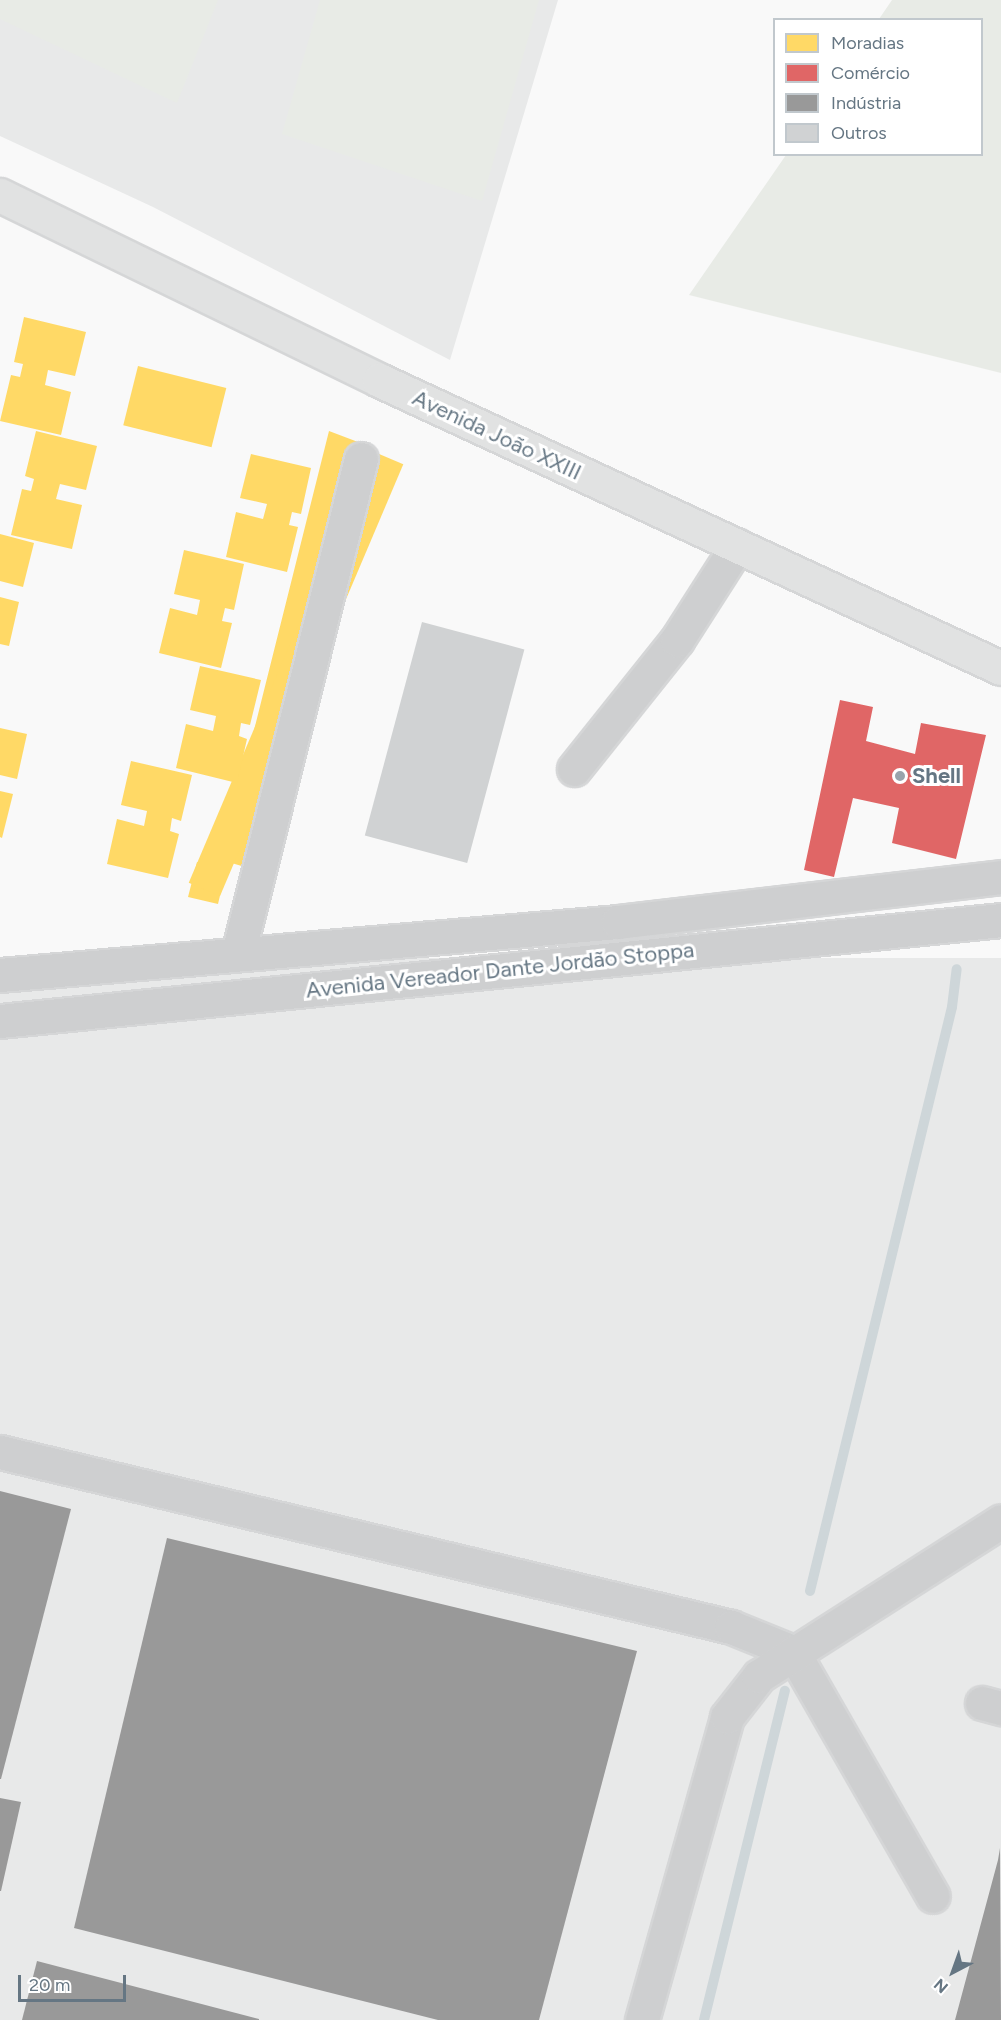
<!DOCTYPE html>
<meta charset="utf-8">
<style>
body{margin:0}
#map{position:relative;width:1001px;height:2020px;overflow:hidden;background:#f9f9f9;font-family:Figtree,sans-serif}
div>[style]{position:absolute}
.built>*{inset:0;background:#e8e9e9;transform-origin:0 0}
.green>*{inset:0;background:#e8ebe6}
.homes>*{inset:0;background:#ffd966;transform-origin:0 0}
.shops>*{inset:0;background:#e06666}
.industry>*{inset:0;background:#999}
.stream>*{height:10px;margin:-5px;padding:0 5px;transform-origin:5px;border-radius:5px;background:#ced6d9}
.building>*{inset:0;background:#d0d2d3;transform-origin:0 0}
.roads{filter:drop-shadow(2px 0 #d5d6d7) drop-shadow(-2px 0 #d5d6d7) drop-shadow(0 2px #d5d6d7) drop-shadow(0 -2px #d5d6d7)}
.minor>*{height:33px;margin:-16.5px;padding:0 16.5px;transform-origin:16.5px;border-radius:16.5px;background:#cecfd0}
.major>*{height:33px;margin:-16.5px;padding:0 16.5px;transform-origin:16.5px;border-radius:16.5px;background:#e1e2e2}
.dots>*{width:16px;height:16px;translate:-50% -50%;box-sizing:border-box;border:3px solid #fff;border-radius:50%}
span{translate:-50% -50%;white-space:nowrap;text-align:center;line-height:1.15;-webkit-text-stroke:6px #fff;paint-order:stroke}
.street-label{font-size:22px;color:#657683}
.poi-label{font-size:22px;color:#657683;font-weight:700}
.left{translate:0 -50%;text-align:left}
.legend{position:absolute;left:773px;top:18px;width:210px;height:138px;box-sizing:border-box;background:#fff;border:2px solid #c1c8cd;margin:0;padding:8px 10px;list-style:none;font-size:18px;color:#657683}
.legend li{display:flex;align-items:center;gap:12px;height:30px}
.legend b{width:30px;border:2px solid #c1c8cd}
.north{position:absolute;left:923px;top:1942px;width:60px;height:60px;-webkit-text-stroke:4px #fff;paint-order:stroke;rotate:221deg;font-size:16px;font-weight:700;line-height:24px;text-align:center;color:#657683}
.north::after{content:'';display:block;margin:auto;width:21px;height:27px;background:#657683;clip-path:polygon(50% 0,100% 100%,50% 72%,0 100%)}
.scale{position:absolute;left:18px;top:1975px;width:108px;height:27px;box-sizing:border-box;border:3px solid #657683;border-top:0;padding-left:8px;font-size:18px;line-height:21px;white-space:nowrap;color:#657683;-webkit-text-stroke:4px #fff;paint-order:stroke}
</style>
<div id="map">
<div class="built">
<i style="clip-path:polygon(0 0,558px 0,450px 360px,153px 207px,0 136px)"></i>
<i style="left:1001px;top:958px;width:1062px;height:1006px;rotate:90deg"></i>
</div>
<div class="green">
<i style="clip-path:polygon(0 0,218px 0,177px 103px,0 19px)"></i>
<i style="clip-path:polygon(320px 0,539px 0,482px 201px,282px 134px)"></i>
<i style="clip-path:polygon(892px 0,1001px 0,1001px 373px,689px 295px,786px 155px,982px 154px,982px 20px,879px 19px)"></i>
</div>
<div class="homes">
<i style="clip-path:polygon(24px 317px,86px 332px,75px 376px,48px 370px,45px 385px,71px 392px,61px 435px,0 421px,11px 375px,20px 377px,23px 364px,14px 362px)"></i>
<i style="left:138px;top:366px;width:91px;height:61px;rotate:14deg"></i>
<i style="clip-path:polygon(36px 431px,97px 446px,86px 490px,60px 484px,56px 499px,82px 505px,72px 549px,11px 535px,22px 489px,31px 491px,34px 479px,25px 476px)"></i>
<i style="clip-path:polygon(329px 431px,358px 442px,252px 869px,228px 862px,218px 904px,188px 897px,197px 862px,220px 866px)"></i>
<i style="left:372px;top:451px;width:34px;height:469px;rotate:23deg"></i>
<i style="clip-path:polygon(251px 454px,311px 468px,301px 514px,292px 512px,289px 525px,298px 527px,287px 572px,226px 557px,236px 512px,263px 519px,267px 504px,240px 498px)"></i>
<i style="clip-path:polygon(0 534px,34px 543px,23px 587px,0 581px)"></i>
<i style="clip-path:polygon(184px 550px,244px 564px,234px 610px,225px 608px,222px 621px,232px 623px,221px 668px,159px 653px,170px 608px,197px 615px,200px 600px,174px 594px)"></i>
<i style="clip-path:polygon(0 597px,19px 602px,9px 646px,0 644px)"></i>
<i style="clip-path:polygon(200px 666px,261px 680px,250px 725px,241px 723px,239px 736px,247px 739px,237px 783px,176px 768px,186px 724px,213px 731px,216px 716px,190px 710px)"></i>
<i style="clip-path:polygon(0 728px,27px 734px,17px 779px,0 775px)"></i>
<i style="clip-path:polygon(131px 761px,192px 775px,181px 821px,172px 818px,170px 831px,179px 834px,168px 878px,107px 864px,117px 819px,144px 826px,147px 811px,121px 805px)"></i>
<i style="clip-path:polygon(0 791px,13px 794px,2px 838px,0 837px)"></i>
</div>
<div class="shops">
<i style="clip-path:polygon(840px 700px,873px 707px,866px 741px,915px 754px,921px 723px,986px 735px,956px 859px,892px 843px,899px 808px,853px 798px,834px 877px,804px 870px)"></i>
</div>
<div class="industry">
<i style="clip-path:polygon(0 1491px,71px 1509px,1px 1779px,0 1779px)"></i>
<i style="clip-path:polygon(167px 1538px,637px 1651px,539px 2020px,438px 2020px,74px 1928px)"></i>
<i style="clip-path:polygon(0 1798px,21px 1802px,1px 1891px,0 1891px)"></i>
<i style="clip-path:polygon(1000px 1848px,1001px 2020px,955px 2020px,998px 1860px)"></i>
<i style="clip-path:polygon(37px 1961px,259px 2019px,259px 2020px,22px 2020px)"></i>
</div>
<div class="stream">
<i style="left:810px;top:1591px;width:601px;rotate:-76.33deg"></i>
<i style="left:952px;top:1007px;width:38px;rotate:-83deg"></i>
<i style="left:704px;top:2020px;width:339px;rotate:-76.2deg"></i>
</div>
<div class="building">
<i style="left:422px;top:622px;width:106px;height:221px;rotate:15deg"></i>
</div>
<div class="roads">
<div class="minor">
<i style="left:574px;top:769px;width:165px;rotate:-51.4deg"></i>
<i style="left:677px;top:640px;width:112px;rotate:-57.4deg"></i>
<i style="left:238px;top:954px;width:510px;rotate:-76.05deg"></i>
<i style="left:0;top:975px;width:620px;rotate:-4.9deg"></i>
<i style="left:618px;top:922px;width:386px;rotate:-6.7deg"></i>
<i style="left:0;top:1021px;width:1006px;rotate:-5.76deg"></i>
<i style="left:0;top:1452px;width:752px;rotate:13.46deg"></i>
<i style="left:731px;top:1627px;width:67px;rotate:22deg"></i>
<i style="left:793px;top:1652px;width:281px;rotate:60.2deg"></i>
<i style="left:982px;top:1703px;width:20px;rotate:15deg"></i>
<i style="left:642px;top:2020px;width:315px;rotate:-74.3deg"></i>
<i style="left:727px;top:1717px;width:52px;rotate:-52deg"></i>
<i style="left:759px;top:1676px;width:287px;rotate:-32.6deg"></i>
</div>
<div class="major">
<i style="left:0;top:195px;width:422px;rotate:26deg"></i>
<i style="left:379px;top:380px;width:685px;rotate:24.85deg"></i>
</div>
</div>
<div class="dots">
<i style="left:900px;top:776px;background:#99a4ac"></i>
</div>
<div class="street-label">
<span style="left:497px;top:435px;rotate:25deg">Avenida João XXIII</span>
<span style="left:500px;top:970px;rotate:-6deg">Avenida Vereador Dante Jordão Stoppa</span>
</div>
<div class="poi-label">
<span class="left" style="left:912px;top:776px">Shell</span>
</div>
<ul class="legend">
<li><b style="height:16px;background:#ffd966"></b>Moradias</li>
<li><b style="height:16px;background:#e06666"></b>Comércio</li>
<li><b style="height:16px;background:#999"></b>Indústria</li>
<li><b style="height:16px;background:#d0d2d3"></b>Outros</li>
</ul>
<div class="north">N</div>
<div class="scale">20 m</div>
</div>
